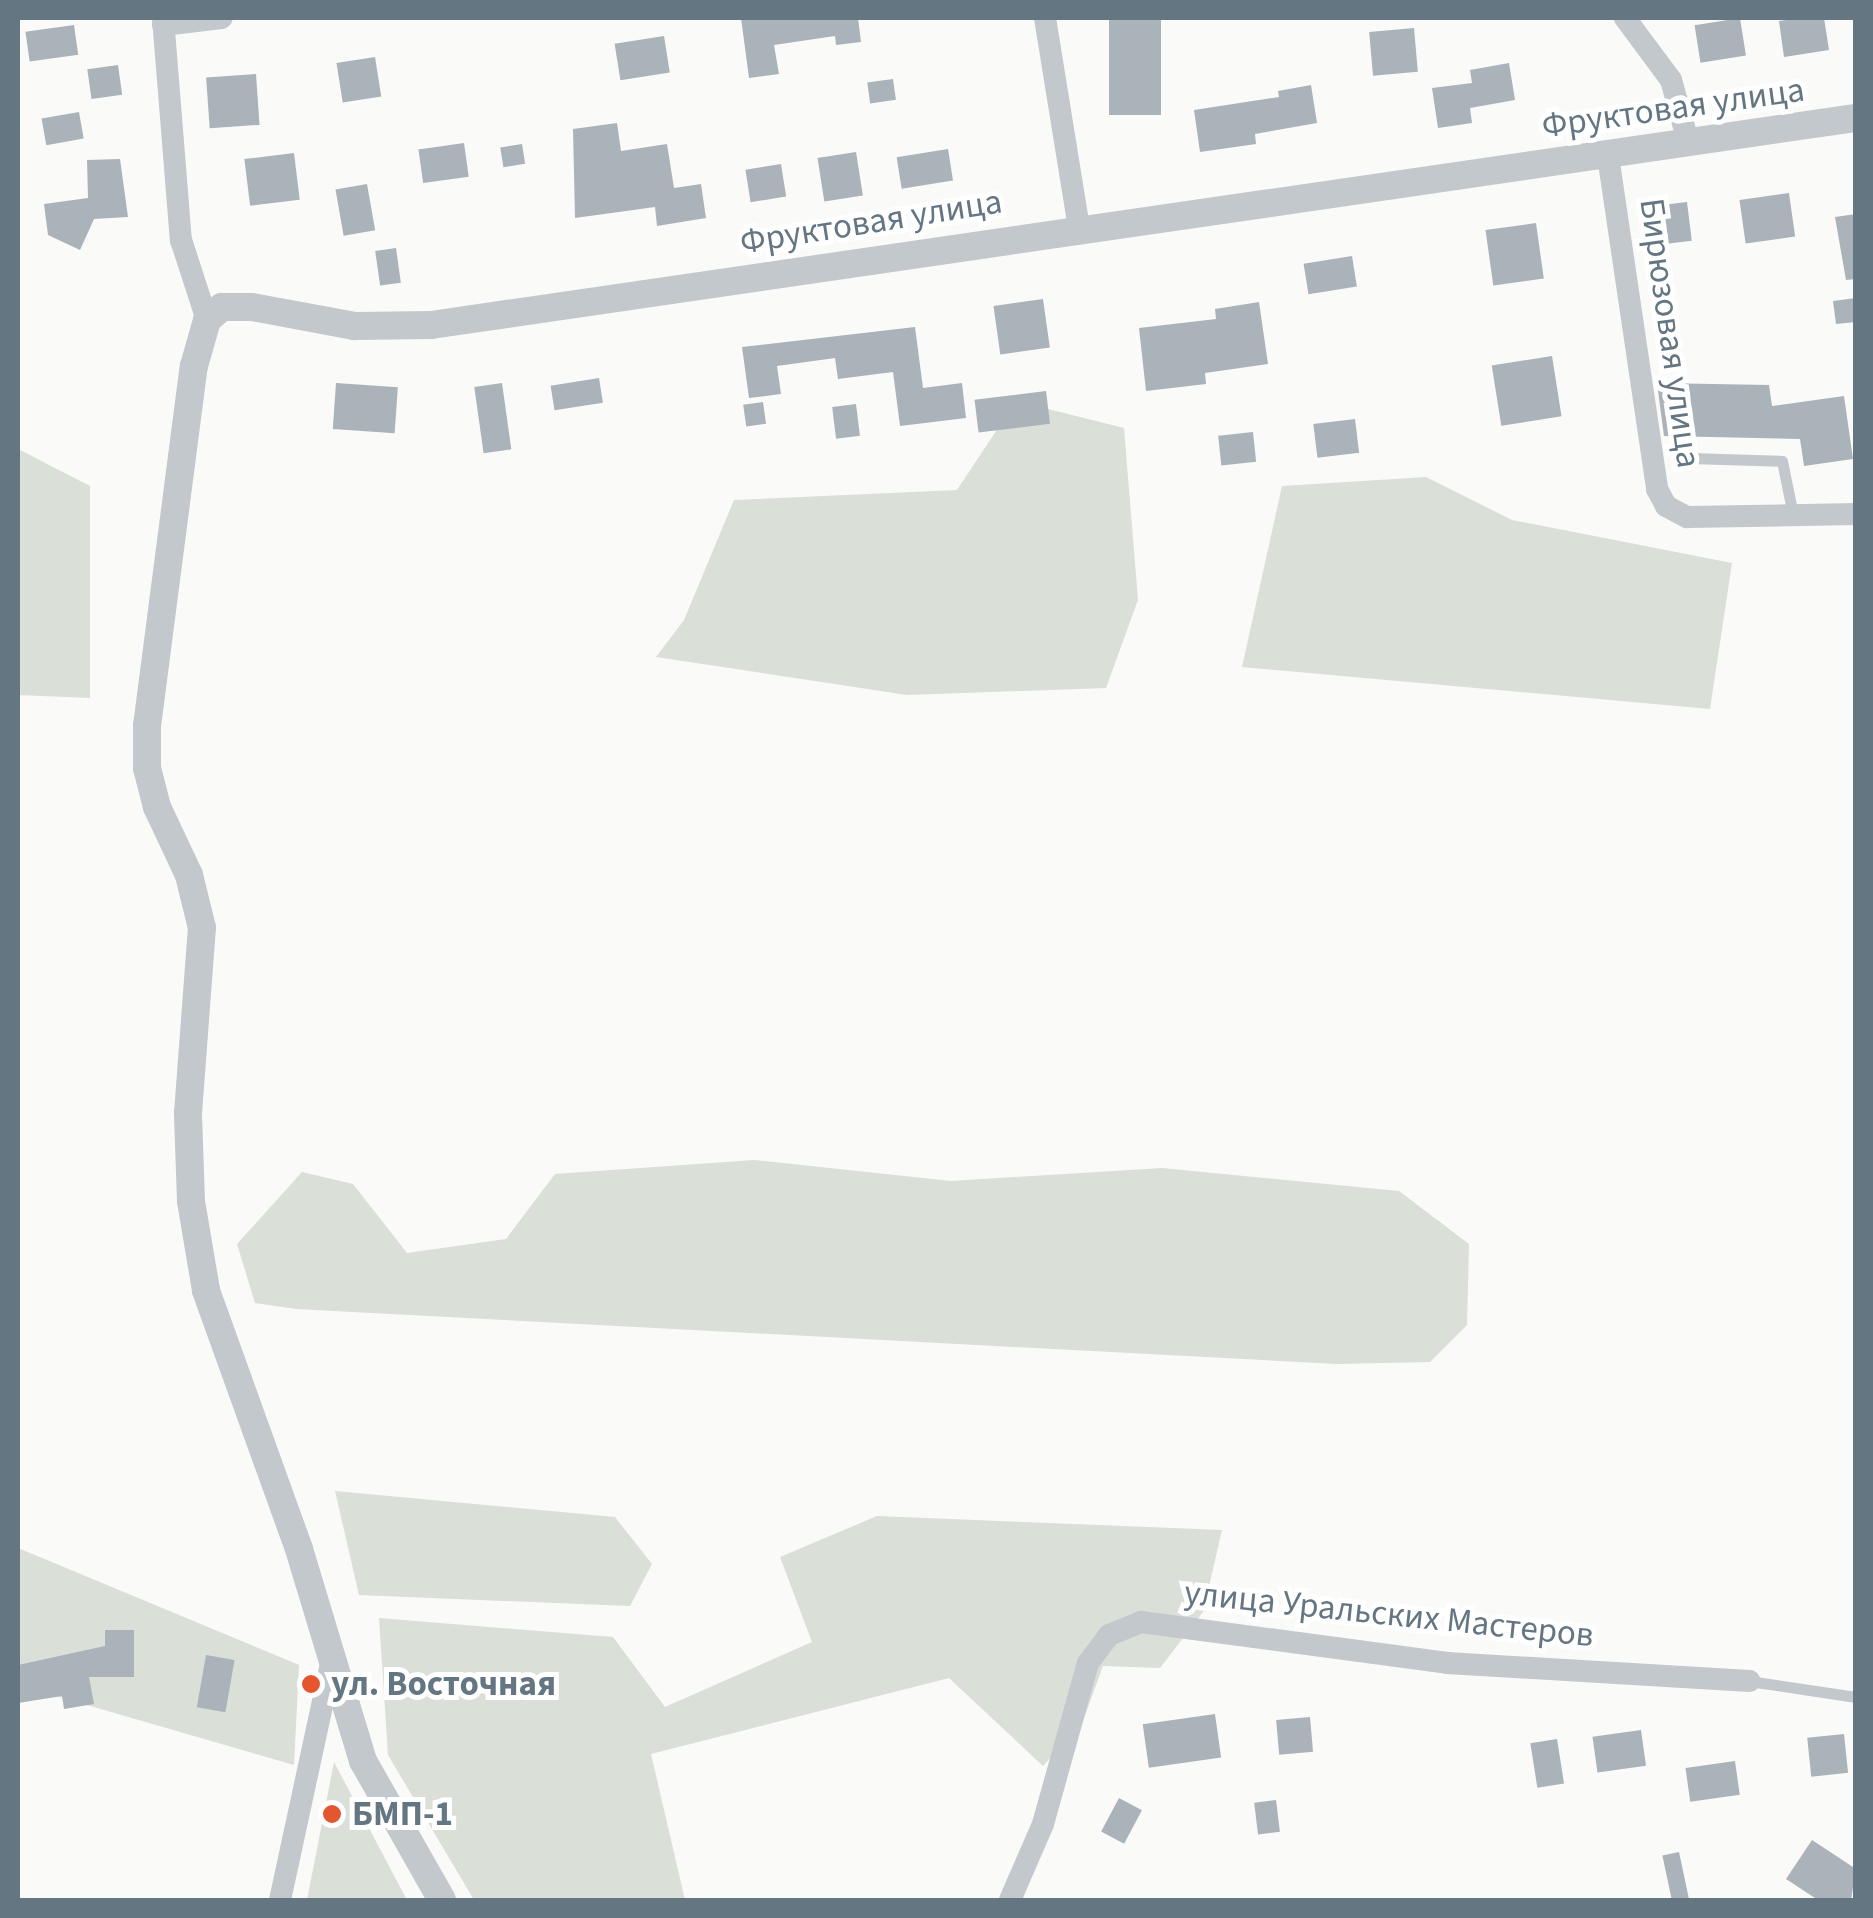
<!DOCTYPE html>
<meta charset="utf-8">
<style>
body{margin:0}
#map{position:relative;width:1873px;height:1918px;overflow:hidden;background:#fafaf8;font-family:"Source Sans 3",sans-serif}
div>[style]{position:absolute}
.green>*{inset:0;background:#dadfd7}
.building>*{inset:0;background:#aab3b9;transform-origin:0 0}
.service>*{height:11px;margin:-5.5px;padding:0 5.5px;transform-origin:5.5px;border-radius:5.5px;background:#c3c8cc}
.minor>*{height:22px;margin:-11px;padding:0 11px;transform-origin:11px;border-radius:11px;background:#c3c8cc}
.tertiary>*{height:28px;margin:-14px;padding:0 14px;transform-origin:14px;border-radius:14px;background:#c3c8cc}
.dots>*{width:28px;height:28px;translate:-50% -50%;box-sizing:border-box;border:5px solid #fff;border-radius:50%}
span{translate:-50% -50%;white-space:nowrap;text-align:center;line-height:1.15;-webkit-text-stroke:10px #fff;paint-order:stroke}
.street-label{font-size:35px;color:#657683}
.poi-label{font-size:35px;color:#657683;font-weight:700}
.left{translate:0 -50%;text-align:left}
.frame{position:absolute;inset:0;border:20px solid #657683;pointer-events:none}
</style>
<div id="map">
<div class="green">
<i style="clip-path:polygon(1016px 401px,1124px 428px,1138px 600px,1106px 688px,907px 695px,656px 657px,684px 620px,734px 500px,957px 490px)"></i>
<i style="clip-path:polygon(18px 449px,90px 486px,90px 698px,18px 695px)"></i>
<i style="clip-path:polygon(1426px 477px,1512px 520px,1732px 563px,1710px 709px,1242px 667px,1282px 486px)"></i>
<i style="clip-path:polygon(754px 1160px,951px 1181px,1162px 1168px,1399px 1191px,1469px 1244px,1467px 1325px,1430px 1362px,1337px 1364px,296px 1309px,255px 1303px,237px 1244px,302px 1172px,353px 1184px,407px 1253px,506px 1239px,555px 1174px)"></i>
<i style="clip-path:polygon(335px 1491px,615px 1517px,652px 1564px,630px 1606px,359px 1595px)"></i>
<i style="clip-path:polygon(877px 1516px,1222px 1530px,1203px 1612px,1160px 1668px,1103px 1666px,1083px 1721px,1043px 1766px,949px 1678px,651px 1754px,685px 1900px,474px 1900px,388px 1755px,379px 1618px,613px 1637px,665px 1707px,812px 1642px,780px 1557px)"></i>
<i style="clip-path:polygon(18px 1548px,299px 1665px,294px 1765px,18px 1685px)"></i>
<i style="clip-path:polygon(334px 1762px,407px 1900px,307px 1900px)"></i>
</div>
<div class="building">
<i style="clip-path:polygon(741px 18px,858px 18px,861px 42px,836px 45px,835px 36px,774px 45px,779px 74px,749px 78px)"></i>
<i style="left:1109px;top:18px;width:52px;height:97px"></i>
<i style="left:1740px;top:18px;width:38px;height:46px;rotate:81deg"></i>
<i style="clip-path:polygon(1800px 18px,1824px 18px,1829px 50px,1784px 57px,1779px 21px)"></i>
<i style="left:74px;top:25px;width:30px;height:49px;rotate:82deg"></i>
<i style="left:1414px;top:28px;width:44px;height:45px;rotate:85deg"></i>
<i style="left:664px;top:36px;width:37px;height:50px;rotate:81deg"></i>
<i style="left:375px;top:57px;width:40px;height:39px;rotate:81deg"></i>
<i style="clip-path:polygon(1509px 63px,1515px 100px,1470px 108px,1472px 123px,1438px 128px,1432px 88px,1472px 83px,1470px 70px)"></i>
<i style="left:118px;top:65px;width:30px;height:31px;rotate:82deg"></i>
<i style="left:256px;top:74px;width:51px;height:50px;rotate:86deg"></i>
<i style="left:893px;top:79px;width:21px;height:26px;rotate:82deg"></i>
<i style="clip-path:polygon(1311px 85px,1317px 123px,1255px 134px,1256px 144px,1200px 152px,1194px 110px,1279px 97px,1278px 91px)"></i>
<i style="left:79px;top:112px;width:27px;height:38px;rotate:80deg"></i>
<i style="clip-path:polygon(617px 123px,621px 151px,667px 144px,674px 188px,701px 184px,706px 218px,657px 226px,655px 207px,575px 218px,573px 129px)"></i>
<i style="left:464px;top:143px;width:34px;height:46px;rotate:82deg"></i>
<i style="left:522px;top:144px;width:20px;height:22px;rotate:81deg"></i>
<i style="left:948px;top:149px;width:32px;height:52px;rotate:81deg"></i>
<i style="left:856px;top:152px;width:44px;height:39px;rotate:81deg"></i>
<i style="left:294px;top:153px;width:47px;height:50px;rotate:83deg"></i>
<i style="clip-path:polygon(120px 159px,128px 217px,94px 219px,80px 250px,48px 235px,44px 204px,88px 198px,87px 160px)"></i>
<i style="left:781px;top:164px;width:33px;height:36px;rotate:81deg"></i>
<i style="left:367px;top:184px;width:47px;height:32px;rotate:80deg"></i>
<i style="left:1789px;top:193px;width:44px;height:50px;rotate:82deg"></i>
<i style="left:1687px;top:202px;width:39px;height:46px;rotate:83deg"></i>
<i style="clip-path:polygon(1856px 214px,1856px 279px,1846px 280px,1835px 217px)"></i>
<i style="left:1536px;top:223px;width:56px;height:51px;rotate:82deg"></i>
<i style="left:396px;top:248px;width:35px;height:21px;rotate:82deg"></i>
<i style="left:1352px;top:256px;width:31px;height:49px;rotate:81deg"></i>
<i style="clip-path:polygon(1856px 298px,1856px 322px,1836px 324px,1833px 301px)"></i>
<i style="left:1043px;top:299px;width:49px;height:50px;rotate:82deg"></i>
<i style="clip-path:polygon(1259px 302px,1268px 364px,1205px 373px,1206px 384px,1146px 391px,1139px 328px,1216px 319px,1215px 309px)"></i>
<i style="clip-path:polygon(915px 327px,923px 388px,962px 383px,966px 418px,900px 426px,893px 372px,838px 379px,835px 358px,777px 366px,781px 394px,749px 398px,742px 347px)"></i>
<i style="left:1552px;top:356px;width:61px;height:61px;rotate:81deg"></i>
<i style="left:599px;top:378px;width:25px;height:49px;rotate:81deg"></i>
<i style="left:336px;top:383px;width:62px;height:46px;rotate:4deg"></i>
<i style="left:502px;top:383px;width:67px;height:28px;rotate:82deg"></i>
<i style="clip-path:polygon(1657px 383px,1769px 385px,1772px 406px,1844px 396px,1853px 459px,1804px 466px,1800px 439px,1664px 436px)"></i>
<i style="left:1046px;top:391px;width:33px;height:72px;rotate:83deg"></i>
<i style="left:763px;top:402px;width:22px;height:20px;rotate:82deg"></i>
<i style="left:856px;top:404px;width:32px;height:24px;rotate:83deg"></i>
<i style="left:1355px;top:419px;width:34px;height:42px;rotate:83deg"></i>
<i style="left:1253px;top:432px;width:30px;height:35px;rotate:84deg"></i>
<i style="clip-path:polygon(105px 1630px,134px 1630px,134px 1677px,89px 1677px,94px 1704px,64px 1709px,62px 1696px,18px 1703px,18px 1665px,105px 1646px)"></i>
<i style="left:206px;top:1655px;width:29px;height:53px;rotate:10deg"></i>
<i style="left:1215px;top:1714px;width:44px;height:73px;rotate:82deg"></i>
<i style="left:1310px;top:1717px;width:35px;height:34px;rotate:85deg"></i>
<i style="left:1641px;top:1730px;width:36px;height:49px;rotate:82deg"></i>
<i style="left:1844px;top:1734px;width:39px;height:37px;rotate:84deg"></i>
<i style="left:1557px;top:1739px;width:45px;height:27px;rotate:81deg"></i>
<i style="left:1735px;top:1761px;width:34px;height:50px;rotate:82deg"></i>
<i style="left:1119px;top:1798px;width:26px;height:38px;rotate:28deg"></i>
<i style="left:1276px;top:1800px;width:32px;height:22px;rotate:83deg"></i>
<i style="clip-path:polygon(1812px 1840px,1856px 1869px,1851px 1900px,1818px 1900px,1786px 1879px)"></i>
<i style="left:1679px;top:1852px;width:49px;height:17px;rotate:78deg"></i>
</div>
<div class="service">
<i style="left:1689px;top:458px;width:93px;rotate:1.8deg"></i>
<i style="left:1782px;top:461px;width:55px;rotate:78.5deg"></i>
<i style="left:1749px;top:1681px;width:108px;rotate:8.5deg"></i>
</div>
<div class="minor">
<i style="left:163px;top:18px;width:223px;rotate:85.4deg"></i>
<i style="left:181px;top:240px;width:84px;rotate:72deg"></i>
<i style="left:1045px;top:18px;width:214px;rotate:80.8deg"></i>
<i style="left:1625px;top:18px;width:77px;rotate:53.4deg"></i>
<i style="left:1671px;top:80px;width:67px;rotate:74.5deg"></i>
<i style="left:163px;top:25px;width:59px;rotate:-6.8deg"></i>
<i style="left:1608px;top:156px;width:337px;rotate:81.6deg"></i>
<i style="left:1657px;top:489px;width:19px;rotate:62deg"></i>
<i style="left:1666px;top:506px;width:24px;rotate:28deg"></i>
<i style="left:1687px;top:517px;width:169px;rotate:-1deg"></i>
<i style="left:280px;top:1900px;width:247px;rotate:-77.8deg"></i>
<i style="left:1010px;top:1900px;width:83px;rotate:-66.5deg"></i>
<i style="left:1043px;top:1824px;width:167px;rotate:-74.4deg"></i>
<i style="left:1088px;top:1663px;width:35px;rotate:-53deg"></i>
<i style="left:1109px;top:1635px;width:35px;rotate:-22deg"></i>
<i style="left:1141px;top:1622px;width:309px;rotate:7.6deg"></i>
<i style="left:1447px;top:1663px;width:303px;rotate:3.4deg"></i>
</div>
<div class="tertiary">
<i style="left:442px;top:1900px;width:160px;rotate:-119.6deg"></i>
<i style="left:363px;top:1761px;width:221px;rotate:-106.8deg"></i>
<i style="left:299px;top:1549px;width:275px;rotate:-109.8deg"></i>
<i style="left:206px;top:1290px;width:90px;rotate:-99.6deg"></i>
<i style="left:191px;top:1201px;width:88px;rotate:-92deg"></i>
<i style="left:188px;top:1113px;width:186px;rotate:-85.7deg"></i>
<i style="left:202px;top:928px;width:55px;rotate:-103.8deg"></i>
<i style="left:189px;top:875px;width:75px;rotate:-115.2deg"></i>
<i style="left:157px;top:807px;width:40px;rotate:-104.4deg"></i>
<i style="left:147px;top:768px;width:42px;rotate:-90deg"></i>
<i style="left:147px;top:726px;width:363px;rotate:-82.6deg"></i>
<i style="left:194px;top:366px;width:48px;rotate:-74.2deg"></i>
<i style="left:207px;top:320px;width:20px;rotate:-41deg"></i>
<i style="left:222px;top:307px;width:30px"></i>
<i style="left:252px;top:307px;width:105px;rotate:10.5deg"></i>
<i style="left:355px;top:326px;width:76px;rotate:-0.8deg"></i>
<i style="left:431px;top:325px;width:1440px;rotate:-8.27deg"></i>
</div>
<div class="dots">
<i style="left:311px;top:1684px;background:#e4572e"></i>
<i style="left:332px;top:1814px;background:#e4572e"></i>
</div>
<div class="street-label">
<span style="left:1673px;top:108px;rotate:-8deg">Фруктовая улица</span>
<span style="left:871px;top:222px;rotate:-9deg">Фруктовая улица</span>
<span style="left:1670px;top:333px;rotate:82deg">Бирюзовая улица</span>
<span style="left:1389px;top:1614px;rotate:6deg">улица Уральских Мастеров</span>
</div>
<div class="poi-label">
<span class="left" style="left:331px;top:1684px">ул. Восточная</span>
<span class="left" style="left:352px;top:1814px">БМП-1</span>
</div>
<div class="frame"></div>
</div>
